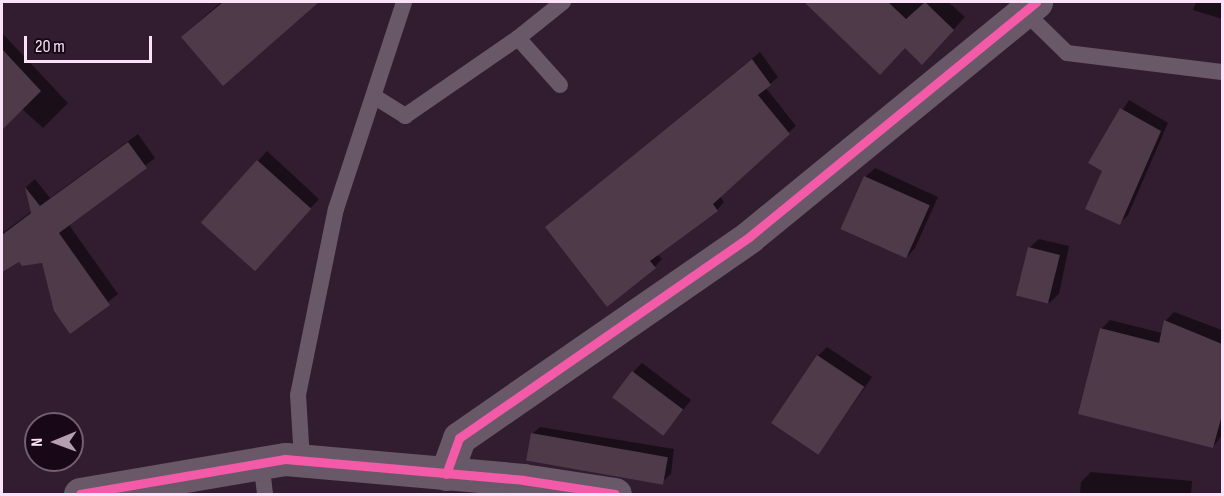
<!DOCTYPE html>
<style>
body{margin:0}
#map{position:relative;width:1224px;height:496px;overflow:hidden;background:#321c30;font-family:"Sofia Sans Condensed",sans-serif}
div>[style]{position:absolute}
.shadow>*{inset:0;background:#0007}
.building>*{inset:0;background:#4e3a48;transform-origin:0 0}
.lane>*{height:16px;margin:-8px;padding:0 8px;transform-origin:8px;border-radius:8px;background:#695868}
.street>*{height:33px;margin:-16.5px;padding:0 16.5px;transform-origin:16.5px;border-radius:16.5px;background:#695868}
.cycleway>*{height:9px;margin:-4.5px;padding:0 4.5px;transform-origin:4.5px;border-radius:4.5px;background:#f35aa7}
span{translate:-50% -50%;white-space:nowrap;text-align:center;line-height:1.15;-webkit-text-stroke:6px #180817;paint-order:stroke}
.frame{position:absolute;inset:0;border:3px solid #fbe2f8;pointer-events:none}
.north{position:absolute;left:24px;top:412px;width:60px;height:60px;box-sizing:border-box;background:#180817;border:2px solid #735f71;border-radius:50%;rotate:269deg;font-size:16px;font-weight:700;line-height:24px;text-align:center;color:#fbe2f8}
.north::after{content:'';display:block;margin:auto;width:21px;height:27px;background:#b59db2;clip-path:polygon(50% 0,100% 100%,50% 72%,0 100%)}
.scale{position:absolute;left:24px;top:36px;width:128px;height:27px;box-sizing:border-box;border:3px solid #fbe2f8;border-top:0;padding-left:8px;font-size:18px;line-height:21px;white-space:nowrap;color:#fbe2f8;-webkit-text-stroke:4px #180817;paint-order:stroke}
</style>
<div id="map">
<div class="shadow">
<i style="clip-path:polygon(221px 2px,302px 2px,308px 8px,192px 28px)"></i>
<i style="clip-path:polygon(814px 2px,948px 2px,965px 17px,934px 51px,905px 47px,810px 6px)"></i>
<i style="clip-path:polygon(1196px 2px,1222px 2px,1222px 19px,1193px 10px)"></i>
<i style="clip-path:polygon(2px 33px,68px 103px,43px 128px,21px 108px,2px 128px)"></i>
<i style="clip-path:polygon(760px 52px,778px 77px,766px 88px,796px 126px,719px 195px,724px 202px,717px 210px,657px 254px,662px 259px,655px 267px,554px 220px)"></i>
<i style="clip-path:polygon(1129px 100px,1168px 123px,1128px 215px,1120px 223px,1104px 170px,1090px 162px)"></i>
<i style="clip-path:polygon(138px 134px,155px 158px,69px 225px,118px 294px,70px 332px,44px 261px,19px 260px,2px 270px,2px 226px,4px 232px,32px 211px,26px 187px,35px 179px,50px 198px)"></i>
<i style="clip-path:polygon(267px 151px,319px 199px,262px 260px,202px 222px)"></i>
<i style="clip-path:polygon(875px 168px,938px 197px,915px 248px,906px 258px,865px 177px)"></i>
<i style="clip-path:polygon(1039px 239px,1069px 246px,1059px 294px,1049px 303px,1029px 248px)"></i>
<i style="clip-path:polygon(1174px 312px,1222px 330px,1222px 435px,1213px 447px,1101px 329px,1110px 320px,1162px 333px,1165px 321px)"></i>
<i style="clip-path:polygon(827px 347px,872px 377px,819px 453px,818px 356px)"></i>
<i style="clip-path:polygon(642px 363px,691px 400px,672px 424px,633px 372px)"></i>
<i style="clip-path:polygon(540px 427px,674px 449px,671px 474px,663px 481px,532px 434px)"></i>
<i style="clip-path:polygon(1091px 472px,1192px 481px,1191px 494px,1080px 494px,1081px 482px)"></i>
</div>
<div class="building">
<i style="clip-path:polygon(223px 2px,319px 2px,223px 86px,181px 37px)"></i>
<i style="clip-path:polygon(804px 2px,888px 2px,906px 19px,925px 2px,954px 30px,922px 65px,905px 48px,880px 75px)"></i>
<i style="clip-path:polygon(2px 49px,41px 91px,2px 130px)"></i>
<i style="clip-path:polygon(752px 59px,771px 85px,758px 95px,790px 134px,713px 204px,718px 211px,650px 261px,656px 268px,607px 307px,545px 227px)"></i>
<i style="clip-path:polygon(1120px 108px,1161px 131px,1120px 225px,1085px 209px,1102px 171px,1088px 163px)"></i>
<i style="clip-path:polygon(128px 142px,147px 168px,59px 233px,110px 305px,70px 334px,54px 311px,42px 263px,22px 266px,19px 262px,2px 272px,2px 235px,31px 213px,25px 187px,40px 206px)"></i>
<i style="left:257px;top:160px;width:73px;height:84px;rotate:42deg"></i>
<i style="left:864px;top:176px;width:72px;height:58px;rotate:24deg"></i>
<i style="left:1028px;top:247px;width:33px;height:50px;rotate:14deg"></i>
<i style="clip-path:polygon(1164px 320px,1222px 344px,1222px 415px,1213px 448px,1078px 414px,1100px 328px,1159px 343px)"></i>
<i style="left:817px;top:355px;width:57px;height:82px;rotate:34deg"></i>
<i style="left:632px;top:371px;width:64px;height:33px;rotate:37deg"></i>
<i style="left:531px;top:433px;width:139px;height:28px;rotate:10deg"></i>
</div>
<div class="lane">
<i style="left:1024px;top:11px;width:60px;rotate:44.3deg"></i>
<i style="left:1067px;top:53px;width:156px;rotate:7deg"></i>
<i style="left:518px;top:38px;width:63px;rotate:48.2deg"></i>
<i style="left:375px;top:97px;width:36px;rotate:32deg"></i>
<i style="left:405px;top:116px;width:137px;rotate:-34.6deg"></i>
<i style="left:518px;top:38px;width:58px;rotate:-38.7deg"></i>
<i style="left:302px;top:460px;width:65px;rotate:-93.5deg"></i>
<i style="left:298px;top:395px;width:190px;rotate:-78.5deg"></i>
<i style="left:336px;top:209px;width:218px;rotate:-71.8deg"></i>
<i style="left:261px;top:461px;width:33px;rotate:83deg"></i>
</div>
<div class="street">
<i style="left:446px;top:474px;width:38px;rotate:-70deg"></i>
<i style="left:459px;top:438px;width:353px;rotate:-34.7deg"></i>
<i style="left:749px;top:237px;width:371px;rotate:-39.3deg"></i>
<i style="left:80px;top:494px;width:208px;rotate:-9.7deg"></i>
<i style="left:285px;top:459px;width:239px;rotate:5deg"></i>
<i style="left:523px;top:480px;width:93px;rotate:8.7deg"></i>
</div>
<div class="cycleway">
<i style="left:446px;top:474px;width:38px;rotate:-70deg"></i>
<i style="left:459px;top:438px;width:353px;rotate:-34.7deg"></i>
<i style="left:749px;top:237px;width:371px;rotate:-39.3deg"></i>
<i style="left:80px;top:494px;width:208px;rotate:-9.7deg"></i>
<i style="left:285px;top:459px;width:239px;rotate:5deg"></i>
<i style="left:523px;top:480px;width:93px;rotate:8.7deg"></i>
</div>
<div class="frame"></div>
<div class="north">N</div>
<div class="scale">20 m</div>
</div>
